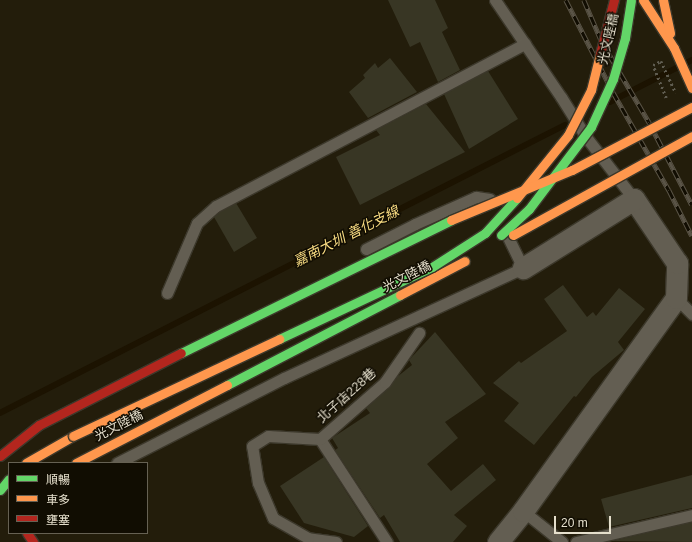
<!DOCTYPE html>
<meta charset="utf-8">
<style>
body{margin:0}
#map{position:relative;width:692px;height:542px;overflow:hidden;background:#231d0b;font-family:Arial,"Noto Sans TC",sans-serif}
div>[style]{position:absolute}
.stream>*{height:5.5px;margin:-2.75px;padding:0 2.75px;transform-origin:2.75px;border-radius:2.75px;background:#1c1301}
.building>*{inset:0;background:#383624}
.roads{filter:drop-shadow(1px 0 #3c382b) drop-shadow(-1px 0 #3c382b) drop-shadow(0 1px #3c382b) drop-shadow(0 -1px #3c382b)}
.lane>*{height:11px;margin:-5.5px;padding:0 5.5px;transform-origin:5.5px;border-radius:5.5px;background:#635e52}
.street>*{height:21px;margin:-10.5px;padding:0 10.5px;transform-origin:10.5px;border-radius:10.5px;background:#635e52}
.fast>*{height:9px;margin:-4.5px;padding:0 4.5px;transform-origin:4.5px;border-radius:4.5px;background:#63d668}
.slow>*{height:9px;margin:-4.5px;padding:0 4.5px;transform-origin:4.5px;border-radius:4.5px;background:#ff974d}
.jam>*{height:9px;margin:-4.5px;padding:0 4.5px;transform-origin:4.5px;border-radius:4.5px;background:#b3261e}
.rail>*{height:4.5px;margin-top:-2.25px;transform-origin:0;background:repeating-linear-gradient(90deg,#110d02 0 9px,#5a5447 0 18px);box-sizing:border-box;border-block:1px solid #5a5447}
.path-bridge>*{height:2.5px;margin-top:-1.25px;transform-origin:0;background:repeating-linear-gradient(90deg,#605d51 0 2px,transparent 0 5px)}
.bridges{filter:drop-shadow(1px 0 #3c382b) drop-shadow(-1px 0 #3c382b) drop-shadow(0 1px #3c382b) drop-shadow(0 -1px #3c382b)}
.fast-bridge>*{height:9px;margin:-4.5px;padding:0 4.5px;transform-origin:4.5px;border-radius:4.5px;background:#63d668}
.slow-bridge>*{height:9px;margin:-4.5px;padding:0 4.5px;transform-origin:4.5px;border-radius:4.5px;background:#ff974d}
.jam-bridge>*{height:9px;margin:-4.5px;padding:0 4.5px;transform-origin:4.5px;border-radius:4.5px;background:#b3261e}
span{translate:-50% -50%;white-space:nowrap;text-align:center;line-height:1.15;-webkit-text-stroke:3px #110d02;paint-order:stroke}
.street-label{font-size:13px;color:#e5dfcc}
.water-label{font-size:14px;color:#fadd83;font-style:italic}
.legend{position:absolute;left:8px;top:462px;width:140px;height:72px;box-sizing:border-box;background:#110d02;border:1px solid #666153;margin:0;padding:5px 7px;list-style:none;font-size:12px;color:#e5dfcc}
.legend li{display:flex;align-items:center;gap:8px;height:20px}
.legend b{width:20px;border:1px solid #666153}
.scale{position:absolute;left:554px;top:516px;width:57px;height:18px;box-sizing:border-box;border:2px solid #e5dfcc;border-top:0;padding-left:5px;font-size:12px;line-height:14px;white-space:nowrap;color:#e5dfcc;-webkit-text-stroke:3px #110d02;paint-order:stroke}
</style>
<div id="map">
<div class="stream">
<i style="left:610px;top:102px;width:92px;rotate:-27.1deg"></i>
<i style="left:0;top:413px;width:634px;rotate:-27.01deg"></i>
</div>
<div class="building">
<i style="clip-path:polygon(388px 0,435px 0,448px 28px,442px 32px,460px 70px,438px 82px,420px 42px,410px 47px)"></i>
<i style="clip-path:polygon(390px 58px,417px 92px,368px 118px,349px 92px,365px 78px,363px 75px,375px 63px,378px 68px)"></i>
<i style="clip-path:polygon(488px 71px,518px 119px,469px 149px,444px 94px)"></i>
<i style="clip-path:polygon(426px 104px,465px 152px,360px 205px,336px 157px,380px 135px,376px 130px)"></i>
<i style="clip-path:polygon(236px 203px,257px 238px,234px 252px,214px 217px,220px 212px)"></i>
<i style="clip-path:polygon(563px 285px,587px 317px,593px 312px,596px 316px,619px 288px,645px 309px,618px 342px,624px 350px,592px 377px,576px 397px,574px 396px,534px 445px,504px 421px,519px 403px,493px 383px,519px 361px,521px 363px,567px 331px,544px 299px)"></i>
<i style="clip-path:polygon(435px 332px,486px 394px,445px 422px,458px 438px,427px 464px,451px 491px,483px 464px,496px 480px,454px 515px,467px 526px,453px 542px,400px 542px,384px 515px,380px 518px,335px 450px,338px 448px,332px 438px,370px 413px,366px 408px,390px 387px,397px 377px,412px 365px,409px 360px)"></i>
<i style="clip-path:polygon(324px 457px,368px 526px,354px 537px,304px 523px,280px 486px)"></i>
<i style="clip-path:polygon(692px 475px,692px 508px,609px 527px,601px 499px)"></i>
<i style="clip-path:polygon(692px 522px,692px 542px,612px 541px)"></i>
</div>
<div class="roads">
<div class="lane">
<i style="left:495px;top:0;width:117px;rotate:55.8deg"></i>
<i style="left:561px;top:97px;width:47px;rotate:58deg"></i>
<i style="left:586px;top:137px;width:78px;rotate:52.3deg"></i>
<i style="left:366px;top:249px;width:55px;rotate:-27deg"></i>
<i style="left:415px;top:224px;width:67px;rotate:-23.9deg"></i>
<i style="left:476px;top:197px;width:14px;rotate:8deg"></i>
<i style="left:167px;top:293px;width:76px;rotate:-66.8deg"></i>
<i style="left:197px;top:223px;width:25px;rotate:-42deg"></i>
<i style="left:216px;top:206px;width:349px;rotate:-27.7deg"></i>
<i style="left:676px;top:298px;width:23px;rotate:45deg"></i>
<i style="left:320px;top:439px;width:123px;rotate:57deg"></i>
<i style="left:117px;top:463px;width:187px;rotate:-27deg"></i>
<i style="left:284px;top:378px;width:263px;rotate:-24.7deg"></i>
<i style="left:523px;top:268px;width:39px;rotate:-116deg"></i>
<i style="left:523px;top:511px;width:50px;rotate:38.5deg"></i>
<i style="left:336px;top:542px;width:28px;rotate:-172deg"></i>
<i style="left:308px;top:538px;width:40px;rotate:-150.3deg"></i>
<i style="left:273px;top:518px;width:38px;rotate:-113deg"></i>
<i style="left:258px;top:483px;width:37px;rotate:-99deg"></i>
<i style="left:252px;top:446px;width:19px;rotate:-32deg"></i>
<i style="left:268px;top:436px;width:52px;rotate:3.3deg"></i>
<i style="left:320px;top:439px;width:86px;rotate:-41.2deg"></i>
<i style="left:385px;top:382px;width:60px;rotate:-55.2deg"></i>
<i style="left:576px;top:542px;width:119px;rotate:-13.1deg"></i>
</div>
<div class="street">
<i style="left:498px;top:542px;width:40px;rotate:-51deg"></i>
<i style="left:523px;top:511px;width:262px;rotate:-54.3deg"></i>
<i style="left:676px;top:298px;width:35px;rotate:-88deg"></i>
<i style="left:677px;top:263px;width:77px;rotate:-123.9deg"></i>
<i style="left:634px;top:199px;width:131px;rotate:148.1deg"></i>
</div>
<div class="fast">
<i style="left:227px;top:385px;width:195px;rotate:-27.5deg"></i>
<i style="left:0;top:490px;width:14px;rotate:-51deg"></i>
</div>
<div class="slow">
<i style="left:643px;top:0;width:57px;rotate:57.1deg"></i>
<i style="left:674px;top:48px;width:44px;rotate:65.8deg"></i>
<i style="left:663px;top:0;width:34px;rotate:78deg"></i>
<i style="left:400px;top:295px;width:73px;rotate:-27.6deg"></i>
<i style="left:26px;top:463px;width:54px;rotate:-29.9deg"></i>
<i style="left:76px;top:463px;width:170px;rotate:-27.3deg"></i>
</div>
<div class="jam">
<i style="left:27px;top:533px;width:11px;rotate:56deg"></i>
</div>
</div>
<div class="rail">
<i style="left:566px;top:0;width:103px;rotate:62.9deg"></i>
<i style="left:613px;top:92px;width:113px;rotate:60.3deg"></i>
<i style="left:669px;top:190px;width:51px;rotate:63.4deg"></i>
<i style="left:584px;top:0;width:46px;rotate:66.8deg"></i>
<i style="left:602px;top:42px;width:93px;rotate:59.6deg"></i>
<i style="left:649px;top:122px;width:93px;rotate:62.6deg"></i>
</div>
<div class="path-bridge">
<i style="left:666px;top:98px;width:35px;rotate:-112deg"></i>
<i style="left:653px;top:65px;width:9px;rotate:-27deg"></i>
<i style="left:661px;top:61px;width:35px;rotate:65deg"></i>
</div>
<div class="bridges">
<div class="fast-bridge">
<i style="left:501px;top:235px;width:38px;rotate:-43deg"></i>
<i style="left:529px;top:209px;width:103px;rotate:-52.9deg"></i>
<i style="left:591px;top:127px;width:53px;rotate:-65.4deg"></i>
<i style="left:613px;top:79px;width:43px;rotate:-73.7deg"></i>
<i style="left:625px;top:38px;width:38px;rotate:-81deg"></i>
<i style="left:279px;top:339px;width:169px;rotate:-25.2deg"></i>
<i style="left:432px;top:267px;width:63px;rotate:-32.7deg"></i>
<i style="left:485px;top:233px;width:47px;rotate:-47.6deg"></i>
<i style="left:181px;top:353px;width:301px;rotate:-26.2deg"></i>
</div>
<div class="slow-bridge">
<i style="left:517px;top:198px;width:81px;rotate:-51deg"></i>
<i style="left:568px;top:135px;width:51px;rotate:-62.9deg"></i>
<i style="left:591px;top:90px;width:37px;rotate:-76deg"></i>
<i style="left:451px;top:220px;width:131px;rotate:-22.5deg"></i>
<i style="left:572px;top:170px;width:136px;rotate:-27.7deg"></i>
<i style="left:513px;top:235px;width:205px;rotate:-28.9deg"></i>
<i style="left:73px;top:436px;width:228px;rotate:-25.2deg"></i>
</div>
<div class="jam-bridge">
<i style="left:600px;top:54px;width:56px;rotate:-75.5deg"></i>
<i style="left:0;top:456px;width:50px;rotate:-38.5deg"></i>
<i style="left:39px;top:425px;width:159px;rotate:-26.9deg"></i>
</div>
</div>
<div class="street-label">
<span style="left:609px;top:39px;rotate:-77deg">光文陸橋</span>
<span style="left:407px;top:277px;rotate:-27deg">光文陸橋</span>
<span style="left:347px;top:396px;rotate:-42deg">北子店228巷</span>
<span style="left:119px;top:426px;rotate:-27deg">光文陸橋</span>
</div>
<div class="water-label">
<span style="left:346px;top:236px;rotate:-27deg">嘉南大圳 善化支線</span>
</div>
<ul class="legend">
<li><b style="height:5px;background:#63d668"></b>順暢</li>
<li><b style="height:5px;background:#ff974d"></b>車多</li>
<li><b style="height:5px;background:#b3261e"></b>壅塞</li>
</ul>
<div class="scale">20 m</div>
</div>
